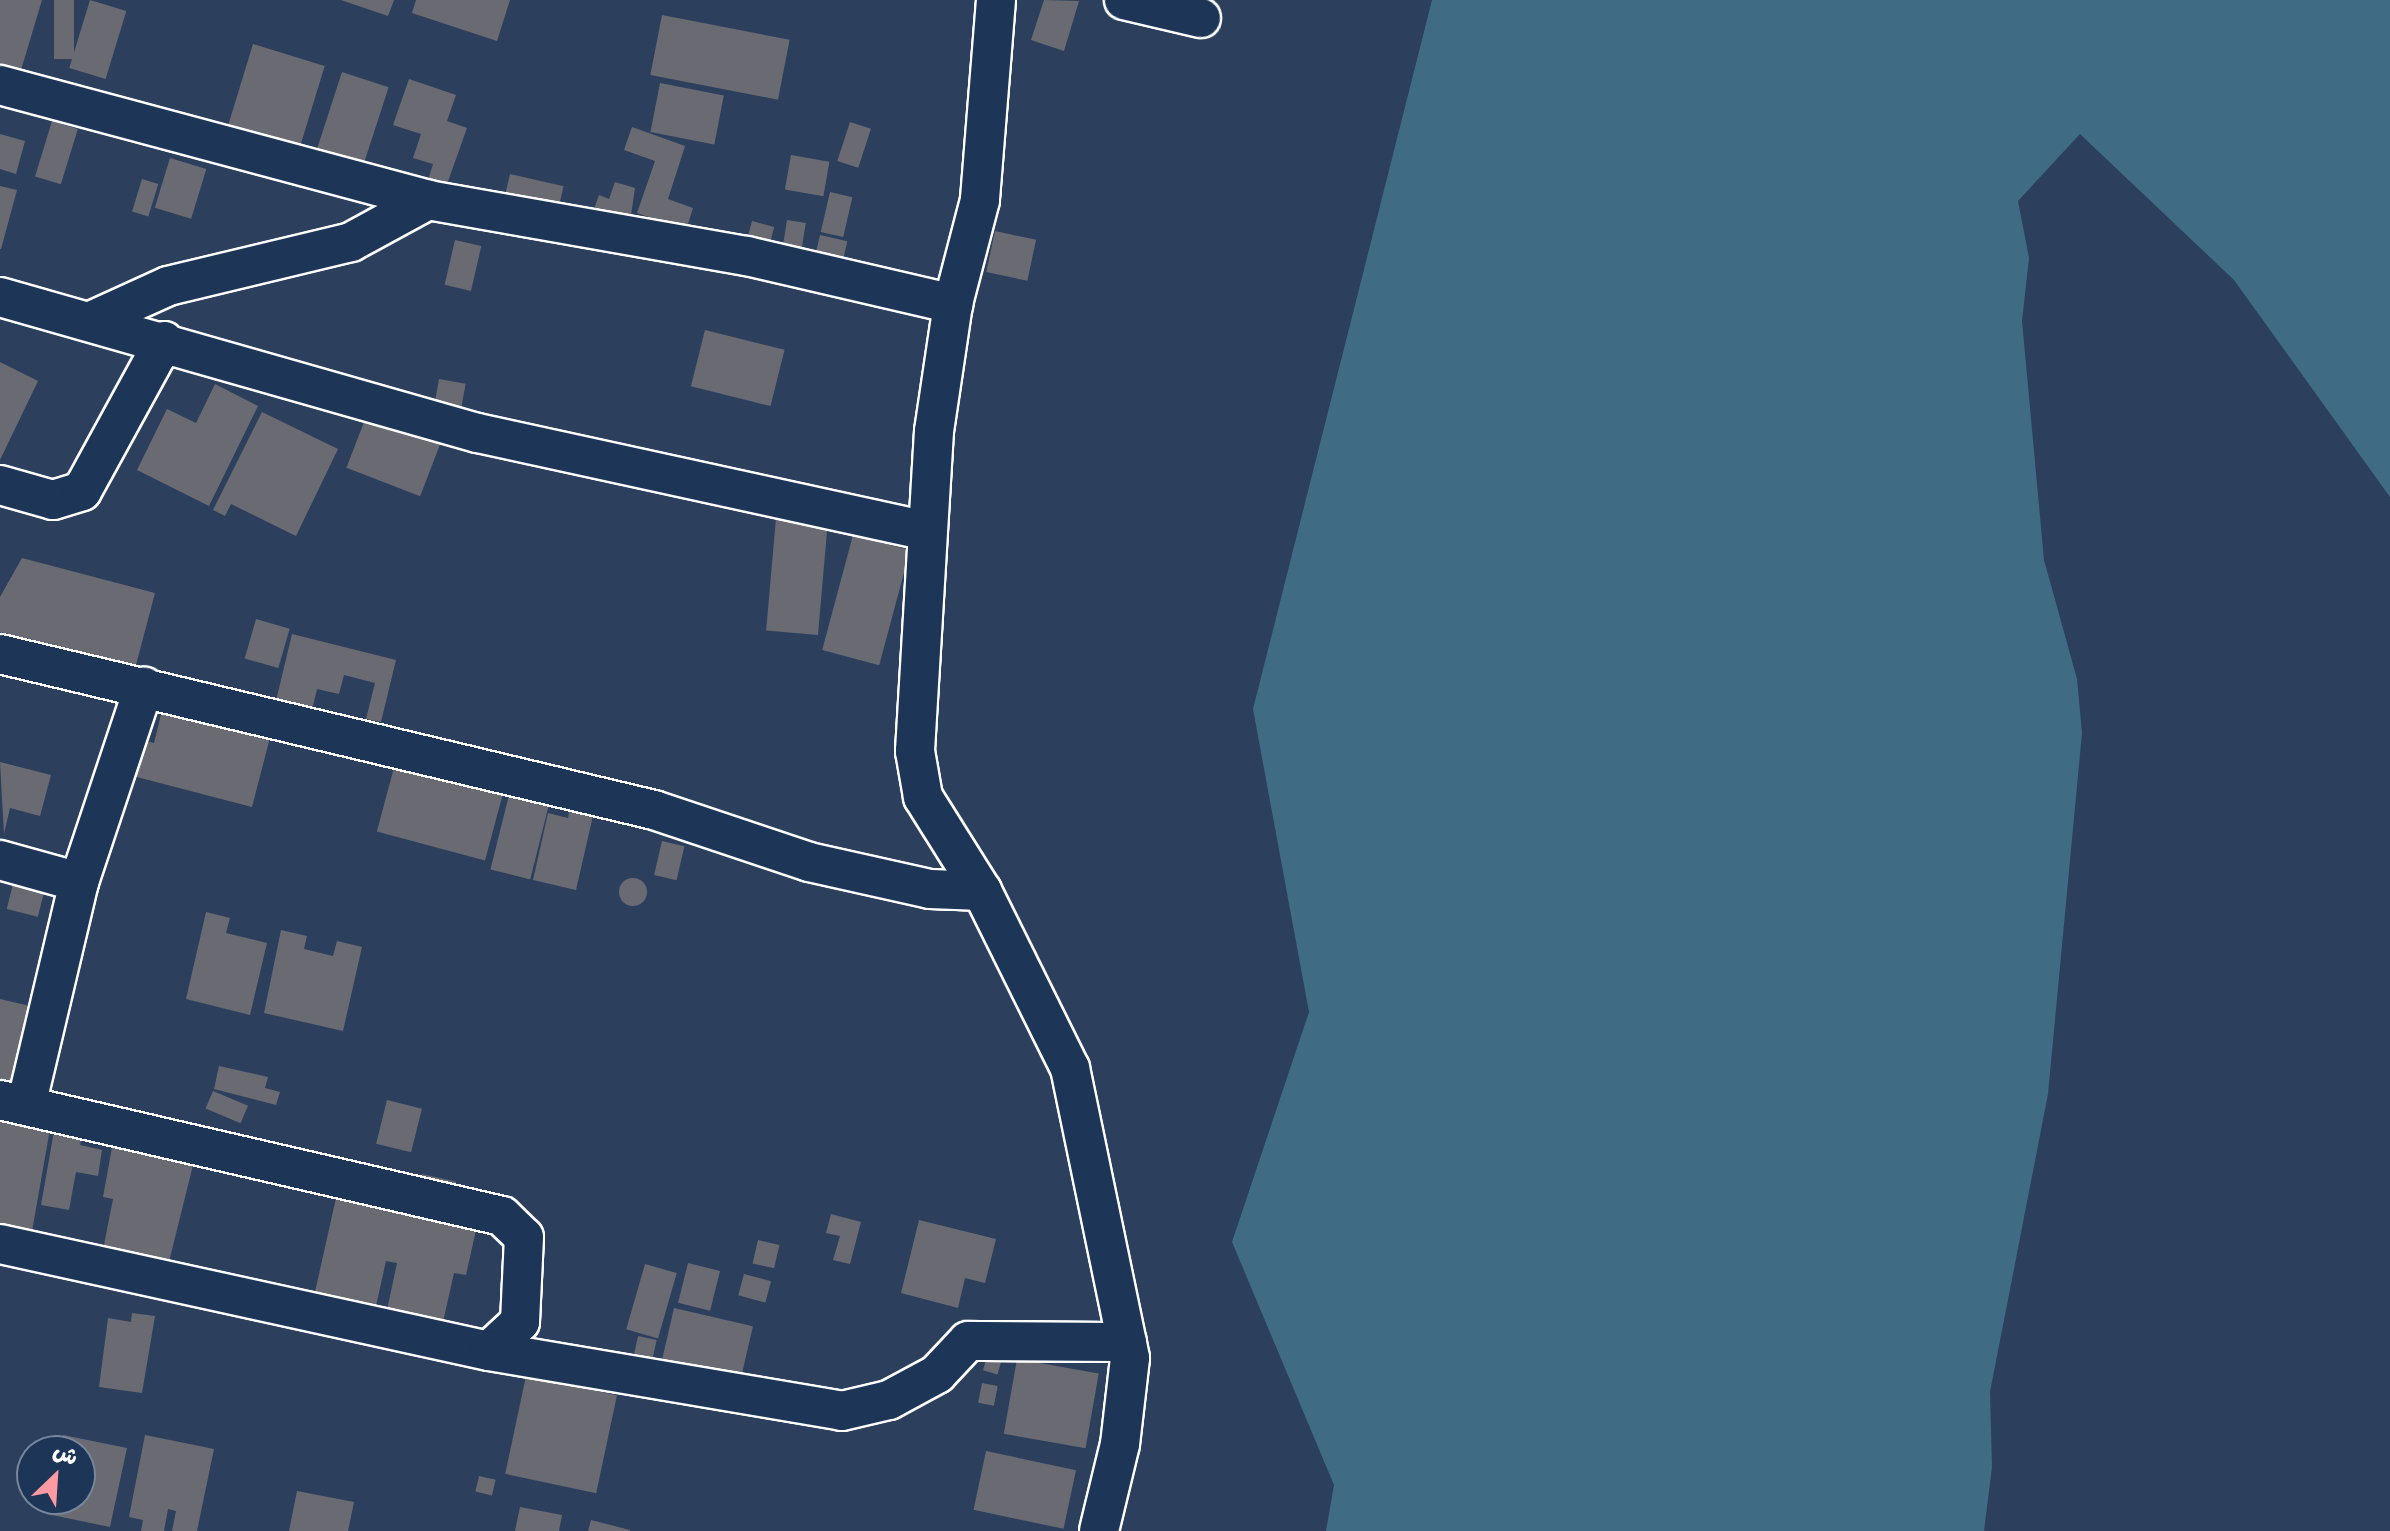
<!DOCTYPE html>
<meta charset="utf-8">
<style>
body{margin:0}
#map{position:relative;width:2390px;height:1531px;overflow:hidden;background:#2c405d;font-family:"Architects Daughter","Playpen Sans Arabic",sans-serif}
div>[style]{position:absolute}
.water>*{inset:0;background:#3f6b85}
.building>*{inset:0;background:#6a6a73;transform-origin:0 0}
.round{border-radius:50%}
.roads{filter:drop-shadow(2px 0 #fff) drop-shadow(-2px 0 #fff) drop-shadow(0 2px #fff) drop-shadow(0 -2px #fff)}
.minor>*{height:38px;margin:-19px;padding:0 19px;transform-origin:19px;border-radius:19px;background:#1d3557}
span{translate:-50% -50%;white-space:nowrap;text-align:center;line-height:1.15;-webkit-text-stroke:6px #1d3557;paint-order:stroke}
.north{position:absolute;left:16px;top:1435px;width:80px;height:80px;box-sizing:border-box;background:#1d3557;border:2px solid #77869a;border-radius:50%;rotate:25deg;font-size:22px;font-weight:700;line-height:32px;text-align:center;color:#fff}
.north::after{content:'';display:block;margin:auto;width:28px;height:36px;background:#ff9aa2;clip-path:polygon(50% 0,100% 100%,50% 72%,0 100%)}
</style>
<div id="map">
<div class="water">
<i style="clip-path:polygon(1432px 0,2390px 0,2390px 497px,2234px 280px,2080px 134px,2018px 201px,2029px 258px,2022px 321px,2044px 560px,2077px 679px,2082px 733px,2048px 1094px,1990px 1392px,1992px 1467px,1984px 1531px,1326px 1531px,1334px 1485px,1232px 1242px,1309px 1012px,1253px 709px)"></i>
</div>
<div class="building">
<i style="clip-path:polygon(0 0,42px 0,18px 80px,0 75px)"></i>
<i style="left:54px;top:0;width:20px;height:59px"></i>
<i style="left:90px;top:0;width:38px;height:71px;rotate:17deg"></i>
<i style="clip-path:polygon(341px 0,394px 0,388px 16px)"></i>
<i style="clip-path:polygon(416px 0,510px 0,497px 41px,412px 13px)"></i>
<i style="clip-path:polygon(1044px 0,1079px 1px,1064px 51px,1031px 40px)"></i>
<i style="left:662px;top:15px;width:130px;height:61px;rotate:11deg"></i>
<i style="left:253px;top:44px;width:75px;height:93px;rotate:17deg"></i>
<i style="left:342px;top:72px;width:49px;height:87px;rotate:18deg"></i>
<i style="clip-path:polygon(409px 79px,456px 95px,447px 121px,467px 128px,446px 187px,428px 180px,433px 164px,413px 158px,421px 134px,393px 125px)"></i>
<i style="left:660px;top:83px;width:65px;height:50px;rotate:11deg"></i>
<i style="left:52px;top:121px;width:27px;height:58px;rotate:17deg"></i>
<i style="left:850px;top:122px;width:22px;height:41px;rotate:18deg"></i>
<i style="clip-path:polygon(632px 127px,685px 146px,668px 199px,693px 208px,686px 230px,637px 213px,655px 161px,624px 150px)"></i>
<i style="clip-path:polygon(0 134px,25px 141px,16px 174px,0 169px)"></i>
<i style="left:791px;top:155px;width:39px;height:35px;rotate:10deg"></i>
<i style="left:170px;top:158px;width:38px;height:52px;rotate:17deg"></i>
<i style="left:510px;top:174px;width:55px;height:23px;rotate:13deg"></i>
<i style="left:142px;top:179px;width:17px;height:34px;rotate:17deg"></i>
<i style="clip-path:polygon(615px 182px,635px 188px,630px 222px,594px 209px,599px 195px,609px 199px)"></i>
<i style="clip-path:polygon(0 186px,17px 190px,1px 249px,0 249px)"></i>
<i style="left:830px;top:192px;width:23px;height:41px;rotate:13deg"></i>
<i style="left:787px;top:220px;width:19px;height:28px;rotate:9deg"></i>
<i style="left:752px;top:221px;width:23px;height:24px;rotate:15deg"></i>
<i style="left:995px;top:231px;width:42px;height:42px;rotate:12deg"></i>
<i style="left:820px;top:235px;width:28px;height:26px;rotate:13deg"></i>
<i style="left:455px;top:240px;width:27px;height:46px;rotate:13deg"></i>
<i style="left:705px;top:330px;width:82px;height:58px;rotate:14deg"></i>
<i style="clip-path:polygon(0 362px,38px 381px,0 460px)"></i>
<i style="left:439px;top:379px;width:27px;height:26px;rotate:10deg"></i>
<i style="clip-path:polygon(215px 384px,258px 406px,209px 506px,137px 470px,167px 409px,196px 423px)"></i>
<i style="left:369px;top:409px;width:79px;height:63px;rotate:21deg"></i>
<i style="clip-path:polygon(262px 412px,338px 449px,296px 536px,231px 504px,225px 516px,213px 510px)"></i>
<i style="left:776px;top:518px;width:52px;height:113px;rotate:5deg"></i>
<i style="left:853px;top:535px;width:59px;height:119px;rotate:15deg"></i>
<i style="clip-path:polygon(22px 558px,155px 593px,136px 665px,0 632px,0 597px)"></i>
<i style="left:256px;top:619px;width:35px;height:41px;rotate:16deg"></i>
<i style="clip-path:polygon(292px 634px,396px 660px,381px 722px,366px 719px,375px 683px,344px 675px,339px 694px,317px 689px,311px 714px,275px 705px)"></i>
<i style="clip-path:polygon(165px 698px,273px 726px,252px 807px,133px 776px,143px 740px,154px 743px)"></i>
<i style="left:396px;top:760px;width:112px;height:74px;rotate:15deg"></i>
<i style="clip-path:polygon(0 762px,51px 775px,40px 816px,10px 808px,4px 834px)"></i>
<i style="left:511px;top:787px;width:41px;height:85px;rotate:14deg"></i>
<i style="clip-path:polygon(571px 802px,595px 807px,576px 890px,533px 880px,548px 813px,568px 818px)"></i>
<i style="left:662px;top:841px;width:23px;height:35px;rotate:13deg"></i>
<i style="left:15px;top:876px;width:32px;height:34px;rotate:14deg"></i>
<i class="round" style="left:619px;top:878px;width:28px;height:28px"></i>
<i style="clip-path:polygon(206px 912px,230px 918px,226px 933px,267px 943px,250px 1015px,186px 999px)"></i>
<i style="clip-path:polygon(281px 930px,307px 936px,304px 949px,333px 956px,337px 941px,362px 947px,343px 1031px,264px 1013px)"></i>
<i style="clip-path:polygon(0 999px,47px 1010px,26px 1094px,0 1088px)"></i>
<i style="clip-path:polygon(219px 1066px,268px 1077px,265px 1088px,280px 1092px,276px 1105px,214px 1089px)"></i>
<i style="left:213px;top:1091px;width:38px;height:19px;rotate:23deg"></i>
<i style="left:387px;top:1100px;width:36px;height:45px;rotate:14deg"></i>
<i style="clip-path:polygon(0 1119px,50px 1129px,31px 1237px,0 1231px)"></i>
<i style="clip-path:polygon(54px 1131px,82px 1136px,80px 1145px,102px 1150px,98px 1176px,76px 1172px,69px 1210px,41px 1205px)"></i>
<i style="clip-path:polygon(113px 1142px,195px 1157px,169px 1262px,103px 1250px,113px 1199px,103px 1197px)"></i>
<i style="left:422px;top:1174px;width:35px;height:18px;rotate:13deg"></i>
<i style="clip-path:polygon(338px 1189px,478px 1221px,466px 1275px,454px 1273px,443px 1322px,387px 1310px,397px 1263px,386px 1261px,376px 1306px,315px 1292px)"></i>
<i style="clip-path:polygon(831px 1214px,861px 1222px,850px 1264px,833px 1260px,840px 1236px,826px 1233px)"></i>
<i style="clip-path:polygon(919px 1220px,996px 1239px,985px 1283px,965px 1278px,958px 1308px,901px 1293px)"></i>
<i style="left:758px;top:1240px;width:22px;height:24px;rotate:13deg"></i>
<i style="left:688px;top:1263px;width:33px;height:41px;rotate:14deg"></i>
<i style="left:645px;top:1264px;width:33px;height:68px;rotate:16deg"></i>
<i style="left:744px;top:1274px;width:28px;height:22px;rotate:15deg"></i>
<i style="left:674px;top:1308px;width:81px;height:63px;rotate:13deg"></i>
<i style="clip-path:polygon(132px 1313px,155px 1316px,142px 1393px,99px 1387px,108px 1318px,131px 1322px)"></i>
<i style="left:638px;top:1336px;width:19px;height:24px;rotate:12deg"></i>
<i style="left:988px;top:1353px;width:15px;height:18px;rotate:16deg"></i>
<i style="left:1017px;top:1359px;width:83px;height:76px;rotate:10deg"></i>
<i style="left:526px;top:1376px;width:93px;height:100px;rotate:12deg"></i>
<i style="left:982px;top:1383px;width:16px;height:20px;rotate:11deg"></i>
<i style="clip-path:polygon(63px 1435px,127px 1448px,110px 1527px,47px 1514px,50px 1499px,80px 1499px,80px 1451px,60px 1451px)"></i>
<i style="clip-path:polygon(145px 1435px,214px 1449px,197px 1531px,172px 1531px,176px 1511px,168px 1509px,164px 1531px,141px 1531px,143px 1520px,129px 1517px)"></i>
<i style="left:986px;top:1451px;width:92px;height:60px;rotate:12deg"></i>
<i style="left:479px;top:1476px;width:17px;height:16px;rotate:13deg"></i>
<i style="clip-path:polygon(297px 1491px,354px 1502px,348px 1531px,289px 1531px)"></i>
<i style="clip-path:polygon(520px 1507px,562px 1515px,559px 1531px,515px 1531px)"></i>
<i style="clip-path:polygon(591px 1520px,630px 1530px,630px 1531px,588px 1531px)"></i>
</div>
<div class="roads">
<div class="minor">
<i style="left:996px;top:0;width:201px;rotate:94.6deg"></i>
<i style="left:980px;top:200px;width:107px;rotate:104.6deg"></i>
<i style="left:953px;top:304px;width:128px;rotate:98.5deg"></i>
<i style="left:934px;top:431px;width:321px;rotate:93.4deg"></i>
<i style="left:915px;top:751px;width:47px;rotate:80.1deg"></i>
<i style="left:923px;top:797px;width:111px;rotate:57.9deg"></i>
<i style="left:982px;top:891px;width:198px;rotate:63.6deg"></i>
<i style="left:1070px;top:1068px;width:296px;rotate:78.3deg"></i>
<i style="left:1130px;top:1358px;width:87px;rotate:96.6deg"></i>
<i style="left:1120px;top:1444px;width:89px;rotate:103.6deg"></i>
<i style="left:1124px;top:0;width:79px;rotate:13.2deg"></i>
<i style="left:0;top:85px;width:443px;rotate:15deg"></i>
<i style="left:428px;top:200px;width:324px;rotate:10deg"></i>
<i style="left:747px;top:256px;width:212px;rotate:13.1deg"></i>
<i style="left:0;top:297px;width:497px;rotate:15.9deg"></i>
<i style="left:478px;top:433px;width:456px;rotate:12.3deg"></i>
<i style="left:91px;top:321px;width:85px;rotate:-24.4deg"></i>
<i style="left:168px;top:286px;width:188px;rotate:-13.5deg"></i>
<i style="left:351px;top:242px;width:88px;rotate:-28.6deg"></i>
<i style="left:0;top:485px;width:55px;rotate:15.8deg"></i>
<i style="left:53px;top:500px;width:30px;rotate:-17deg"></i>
<i style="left:82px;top:491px;width:171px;rotate:-61.3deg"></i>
<i style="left:0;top:654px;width:672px;rotate:13.42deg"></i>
<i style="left:654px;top:810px;width:163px;rotate:18.5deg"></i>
<i style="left:809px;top:862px;width:124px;rotate:12.6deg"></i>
<i style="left:930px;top:889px;width:52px;rotate:2.2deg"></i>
<i style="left:0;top:860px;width:82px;rotate:15.6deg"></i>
<i style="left:0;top:1100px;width:515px;rotate:13.01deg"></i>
<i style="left:502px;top:1216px;width:30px;rotate:44deg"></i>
<i style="left:524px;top:1237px;width:85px;rotate:92.7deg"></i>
<i style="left:520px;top:1322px;width:42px;rotate:136.9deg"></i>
<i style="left:26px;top:1106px;width:230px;rotate:-76.7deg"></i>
<i style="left:79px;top:882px;width:206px;rotate:-71.6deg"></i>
<i style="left:0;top:1244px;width:501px;rotate:12.34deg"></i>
<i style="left:489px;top:1351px;width:358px;rotate:9.6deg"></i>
<i style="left:842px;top:1411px;width:48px;rotate:-13.2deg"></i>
<i style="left:889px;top:1400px;width:55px;rotate:-28.4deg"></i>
<i style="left:937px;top:1374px;width:45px;rotate:-46.8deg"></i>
<i style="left:968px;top:1341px;width:159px;rotate:0.4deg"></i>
</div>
</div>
<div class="north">ش</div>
</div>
